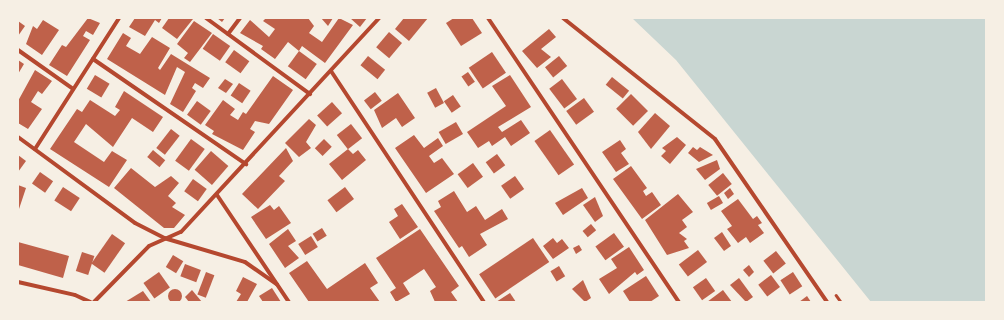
<!DOCTYPE html>
<style>
body{margin:0}
#map{position:relative;width:1004px;height:320px;overflow:hidden;background:#f6efe4;font-family:"Crimson Pro",serif}
div>[style]{position:absolute}
.water>*{inset:0;background:#c9d6d2}
.building>*{inset:0;background:#bf614a;transform-origin:0 0}
.round{border-radius:50%}
.path>*{height:2.5px;margin:-1.25px;padding:0 1.25px;transform-origin:1.25px;border-radius:1.25px;background:#b5482f}
.minor>*{height:4px;margin:-2px;padding:0 2px;transform-origin:2px;border-radius:2px;background:#b5482f}
span{translate:-50% -50%;white-space:nowrap;text-align:center;line-height:1.15;-webkit-text-stroke:3px #f6efe4;paint-order:stroke}
.frame{position:absolute;inset:0;border:19px solid #f6efe4;pointer-events:none}
</style>
<div id="map">
<div class="water">
<i style="clip-path:polygon(632px 18px,986px 18px,986px 302px,871px 302px,676px 60px)"></i>
</div>
<div class="building">
<i style="clip-path:polygon(88px 18px,100px 23px,93px 35px,86px 31px,83px 36px,90px 40px,67px 76px,49px 65px,62px 45px,66px 47px)"></i>
<i style="clip-path:polygon(135px 18px,162px 18px,159px 23px,155px 20px,145px 36px,129px 27px)"></i>
<i style="clip-path:polygon(169px 18px,192px 18px,193px 19px,177px 39px,162px 28px)"></i>
<i style="clip-path:polygon(217px 18px,225px 18px,222px 22px)"></i>
<i style="clip-path:polygon(266px 18px,308px 18px,314px 26px,309px 33px,322px 42px,339px 18px,353px 25px,325px 63px,302px 46px,299px 51px,288px 42px,275px 59px,261px 49px,263px 46px,240px 33px,250px 20px,269px 37px,275px 29px,263px 21px)"></i>
<i style="clip-path:polygon(321px 18px,333px 18px,328px 26px)"></i>
<i style="clip-path:polygon(350px 18px,367px 18px,360px 27px)"></i>
<i style="clip-path:polygon(404px 18px,428px 18px,409px 41px,395px 29px)"></i>
<i style="clip-path:polygon(454px 18px,472px 18px,482px 33px,461px 46px,446px 23px)"></i>
<i style="clip-path:polygon(43px 20px,59px 30px,42px 55px,26px 44px,33px 26px,37px 29px)"></i>
<i style="clip-path:polygon(18px 21px,25px 26px,18px 36px)"></i>
<i style="clip-path:polygon(194px 21px,212px 33px,190px 62px,184px 58px,188px 53px,177px 44px)"></i>
<i style="clip-path:polygon(549px 29px,556px 37px,541px 49px,551px 57px,537px 68px,522px 51px)"></i>
<i style="left:389px;top:32px;width:17px;height:20px;rotate:40deg"></i>
<i style="clip-path:polygon(123px 33px,131px 38px,126px 46px,140px 54px,152px 37px,170px 48px,158px 68px,160px 70px,171px 54px,210px 78px,203px 88px,195px 83px,192px 88px,196px 91px,183px 112px,170px 104px,185px 72px,177px 67px,165px 95px,107px 59px)"></i>
<i style="left:213px;top:34px;width:21px;height:18px;rotate:35deg"></i>
<i style="left:234px;top:50px;width:19px;height:15px;rotate:36deg"></i>
<i style="left:299px;top:51px;width:22px;height:19px;rotate:36deg"></i>
<i style="left:492px;top:52px;width:25px;height:28px;rotate:56deg"></i>
<i style="left:368px;top:56px;width:22px;height:12px;rotate:39deg"></i>
<i style="left:559px;top:56px;width:13px;height:18px;rotate:51deg"></i>
<i style="clip-path:polygon(18px 60px,24px 64px,18px 74px)"></i>
<i style="clip-path:polygon(35px 70px,52px 81px,42px 94px,38px 91px,31px 102px,42px 109px,28px 129px,18px 123px,18px 101px)"></i>
<i style="left:468px;top:72px;width:12px;height:8px;rotate:55deg"></i>
<i style="left:95px;top:75px;width:17px;height:16px;rotate:31deg"></i>
<i style="clip-path:polygon(510px 75px,531px 107px,498px 127px,502px 132px,521px 120px,530px 133px,511px 146px,505px 137px,492px 146px,489px 141px,478px 148px,467px 132px,506px 106px,492px 86px)"></i>
<i style="clip-path:polygon(273px 76px,293px 90px,269px 124px,255px 121px,250px 129px,255px 132px,243px 150px,212px 134px,214px 131px,205px 125px,223px 100px,235px 109px,230px 115px,238px 120px,243px 112px,246px 114px)"></i>
<i style="left:612px;top:77px;width:22px;height:10px;rotate:39deg"></i>
<i style="clip-path:polygon(225px 79px,233px 84px,226px 93px,218px 88px)"></i>
<i style="left:562px;top:79px;width:25px;height:16px;rotate:53deg"></i>
<i style="left:239px;top:83px;width:14px;height:15px;rotate:34deg"></i>
<i style="left:436px;top:88px;width:17px;height:10px;rotate:62deg"></i>
<i style="clip-path:polygon(124px 91px,163px 117px,153px 132px,132px 118px,113px 147px,86px 124px,74px 142px,104px 162px,112px 151px,127px 160px,109px 187px,50px 149px,77px 109px,82px 112px,90px 100px,115px 116px,120px 110px,115px 107px)"></i>
<i style="left:375px;top:92px;width:11px;height:14px;rotate:52deg"></i>
<i style="clip-path:polygon(398px 93px,415px 118px,402px 127px,396px 118px,382px 128px,374px 110px)"></i>
<i style="left:631px;top:94px;width:24px;height:21px;rotate:45deg"></i>
<i style="left:453px;top:95px;width:14px;height:11px;rotate:56deg"></i>
<i style="left:584px;top:98px;width:17px;height:22px;rotate:54deg"></i>
<i style="left:197px;top:101px;width:17px;height:17px;rotate:36deg"></i>
<i style="left:332px;top:102px;width:15px;height:20px;rotate:48deg"></i>
<i style="clip-path:polygon(655px 113px,670px 126px,651px 149px,638px 132px)"></i>
<i style="clip-path:polygon(309px 119px,316px 125px,306px 142px,311px 148px,299px 157px,285px 143px)"></i>
<i style="left:456px;top:122px;width:14px;height:20px;rotate:60deg"></i>
<i style="left:351px;top:124px;width:18px;height:18px;rotate:52deg"></i>
<i style="left:171px;top:129px;width:11px;height:24px;rotate:38deg"></i>
<i style="left:550px;top:130px;width:42px;height:19px;rotate:55deg"></i>
<i style="clip-path:polygon(414px 135px,424px 148px,438px 138px,443px 146px,429px 156px,434px 163px,442px 158px,454px 174px,426px 193px,395px 148px)"></i>
<i style="clip-path:polygon(677px 137px,686px 145px,670px 164px,661px 156px,666px 151px,662px 148px)"></i>
<i style="left:191px;top:139px;width:17px;height:27px;rotate:36deg"></i>
<i style="left:324px;top:139px;width:11px;height:13px;rotate:45deg"></i>
<i style="clip-path:polygon(620px 140px,626px 149px,621px 153px,629px 164px,616px 172px,602px 152px)"></i>
<i style="clip-path:polygon(693px 147px,697px 150px,700px 147px,713px 155px,699px 162px,688px 153px)"></i>
<i style="clip-path:polygon(286px 148px,293px 161px,279px 176px,285px 181px,258px 209px,242px 194px)"></i>
<i style="clip-path:polygon(348px 149px,353px 154px,358px 150px,366px 160px,342px 180px,329px 164px)"></i>
<i style="left:153px;top:150px;width:16px;height:9px;rotate:40deg"></i>
<i style="left:211px;top:151px;width:23px;height:25px;rotate:41deg"></i>
<i style="left:497px;top:154px;width:14px;height:14px;rotate:54deg"></i>
<i style="clip-path:polygon(18px 155px,26px 161px,18px 172px)"></i>
<i style="clip-path:polygon(717px 160px,720px 169px,705px 180px,696px 169px)"></i>
<i style="left:473px;top:163px;width:17px;height:19px;rotate:54deg"></i>
<i style="clip-path:polygon(631px 166px,647px 188px,643px 191px,646px 196px,652px 192px,661px 205px,642px 219px,613px 179px)"></i>
<i style="clip-path:polygon(131px 168px,155px 187px,171px 176px,179px 183px,168px 196px,176px 203px,172px 207px,185px 215px,174px 228px,164px 228px,114px 188px)"></i>
<i style="left:40px;top:172px;width:16px;height:14px;rotate:35deg"></i>
<i style="left:723px;top:173px;width:14px;height:19px;rotate:51deg"></i>
<i style="left:515px;top:176px;width:16px;height:17px;rotate:55deg"></i>
<i style="left:193px;top:179px;width:17px;height:15px;rotate:36deg"></i>
<i style="clip-path:polygon(18px 185px,26px 188px,19px 209px,18px 209px)"></i>
<i style="left:63px;top:187px;width:20px;height:16px;rotate:33deg"></i>
<i style="left:345px;top:187px;width:15px;height:22px;rotate:53deg"></i>
<i style="clip-path:polygon(582px 188px,588px 198px,563px 215px,555px 203px)"></i>
<i style="clip-path:polygon(730px 188px,734px 194px,728px 199px,724px 193px)"></i>
<i style="clip-path:polygon(454px 191px,467px 212px,476px 206px,485px 220px,502px 209px,508px 219px,480px 234px,487px 245px,469px 257px,462px 246px,459px 248px,434px 211px,441px 207px,438px 201px)"></i>
<i style="clip-path:polygon(678px 194px,693px 212px,682px 220px,687px 227px,679px 233px,687px 239px,684px 241px,689px 248px,667px 255px,645px 220px)"></i>
<i style="left:719px;top:196px;width:8px;height:14px;rotate:60deg"></i>
<i style="clip-path:polygon(595px 197px,603px 216px,595px 222px,583px 205px)"></i>
<i style="clip-path:polygon(738px 199px,753px 219px,757px 216px,762px 223px,758px 225px,764px 233px,750px 243px,746px 237px,738px 243px,727px 229px,732px 226px,721px 211px)"></i>
<i style="clip-path:polygon(402px 204px,418px 227px,400px 239px,389px 222px,398px 216px,394px 209px)"></i>
<i style="clip-path:polygon(270px 205px,274px 210px,279px 206px,291px 223px,266px 239px,251px 217px)"></i>
<i style="left:591px;top:224px;width:8px;height:11px;rotate:50deg"></i>
<i style="left:322px;top:228px;width:9px;height:11px;rotate:58deg"></i>
<i style="clip-path:polygon(288px 229px,296px 241px,288px 246px,299px 258px,285px 268px,269px 244px)"></i>
<i style="clip-path:polygon(420px 229px,459px 286px,451px 292px,458px 302px,435px 302px,430px 291px,436px 287px,424px 269px,403px 283px,410px 294px,396px 302px,390px 292px,396px 288px,376px 258px)"></i>
<i style="clip-path:polygon(722px 232px,731px 246px,724px 251px,714px 238px)"></i>
<i style="left:614px;top:233px;width:17px;height:23px;rotate:54deg"></i>
<i style="left:112px;top:234px;width:16px;height:36px;rotate:35deg"></i>
<i style="left:311px;top:236px;width:13px;height:15px;rotate:58deg"></i>
<i style="left:533px;top:238px;width:29px;height:65px;rotate:56deg"></i>
<i style="clip-path:polygon(553px 238px,557px 243px,562px 239px,569px 248px,553px 259px,543px 246px)"></i>
<i style="clip-path:polygon(18px 242px,69px 256px,63px 278px,18px 265px)"></i>
<i style="clip-path:polygon(579px 245px,582px 250px,576px 254px,573px 248px)"></i>
<i style="clip-path:polygon(629px 247px,644px 270px,637px 275px,635px 272px,609px 294px,599px 279px,617px 268px,611px 259px)"></i>
<i style="left:698px;top:250px;width:15px;height:24px;rotate:53deg"></i>
<i style="left:776px;top:251px;width:16px;height:16px;rotate:52deg"></i>
<i style="left:82px;top:252px;width:13px;height:20px;rotate:18deg"></i>
<i style="left:173px;top:255px;width:12px;height:14px;rotate:31deg"></i>
<i style="clip-path:polygon(307px 261px,327px 289px,365px 263px,378px 283px,370px 288px,380px 302px,309px 302px,289px 273px)"></i>
<i style="left:185px;top:264px;width:17px;height:13px;rotate:21deg"></i>
<i style="clip-path:polygon(749px 265px,754px 272px,749px 277px,743px 270px)"></i>
<i style="left:559px;top:266px;width:12px;height:10px;rotate:59deg"></i>
<i style="left:159px;top:272px;width:19px;height:19px;rotate:55deg"></i>
<i style="left:206px;top:272px;width:9px;height:24px;rotate:21deg"></i>
<i style="left:793px;top:272px;width:17px;height:15px;rotate:57deg"></i>
<i style="left:771px;top:275px;width:15px;height:16px;rotate:53deg"></i>
<i style="clip-path:polygon(646px 276px,659px 296px,650px 302px,630px 302px,623px 291px)"></i>
<i style="clip-path:polygon(243px 277px,257px 284px,247px 302px,236px 302px,241px 294px,236px 291px)"></i>
<i style="left:706px;top:278px;width:16px;height:16px;rotate:55deg"></i>
<i style="clip-path:polygon(739px 278px,753px 297px,746px 302px,730px 285px)"></i>
<i style="clip-path:polygon(583px 280px,591px 298px,585px 302px,572px 289px)"></i>
<i style="clip-path:polygon(272px 288px,281px 302px,263px 302px,259px 296px)"></i>
<i class="round" style="left:168px;top:289px;width:14px;height:14px"></i>
<i style="clip-path:polygon(192px 290px,202px 302px,189px 302px,185px 297px)"></i>
<i style="clip-path:polygon(723px 290px,732px 302px,707px 302px)"></i>
<i style="clip-path:polygon(143px 291px,151px 302px,125px 302px)"></i>
<i style="clip-path:polygon(510px 293px,516px 302px,496px 302px)"></i>
<i style="clip-path:polygon(807px 296px,811px 302px,799px 302px)"></i>
</div>
<div class="path">
<i style="left:836px;top:295px;width:9px;rotate:54deg"></i>
</div>
<div class="minor">
<i style="left:206px;top:18px;width:129px;rotate:36.2deg"></i>
<i style="left:488px;top:18px;width:342px;rotate:56.1deg"></i>
<i style="left:563px;top:18px;width:194px;rotate:38.5deg"></i>
<i style="left:715px;top:139px;width:198px;rotate:55.5deg"></i>
<i style="left:228px;top:34px;width:20px;rotate:-53deg"></i>
<i style="left:18px;top:50px;width:67px;rotate:35.3deg"></i>
<i style="left:93px;top:59px;width:186px;rotate:34.5deg"></i>
<i style="left:331px;top:71px;width:277px;rotate:56.5deg"></i>
<i style="left:18px;top:137px;width:145px;rotate:36.3deg"></i>
<i style="left:135px;top:223px;width:33px;rotate:27deg"></i>
<i style="left:164px;top:238px;width:84px;rotate:16.5deg"></i>
<i style="left:245px;top:262px;width:39px;rotate:35deg"></i>
<i style="left:35px;top:149px;width:156px;rotate:-57.3deg"></i>
<i style="left:217px;top:195px;width:129px;rotate:56.1deg"></i>
<i style="left:18px;top:282px;width:58px;rotate:12.8deg"></i>
<i style="left:75px;top:295px;width:17px;rotate:25deg"></i>
<i style="left:94px;top:302px;width:78px;rotate:-45.5deg"></i>
<i style="left:149px;top:246px;width:35px;rotate:-24deg"></i>
<i style="left:181px;top:232px;width:292px;rotate:-47.2deg"></i>
</div>
<div class="frame"></div>
</div>
